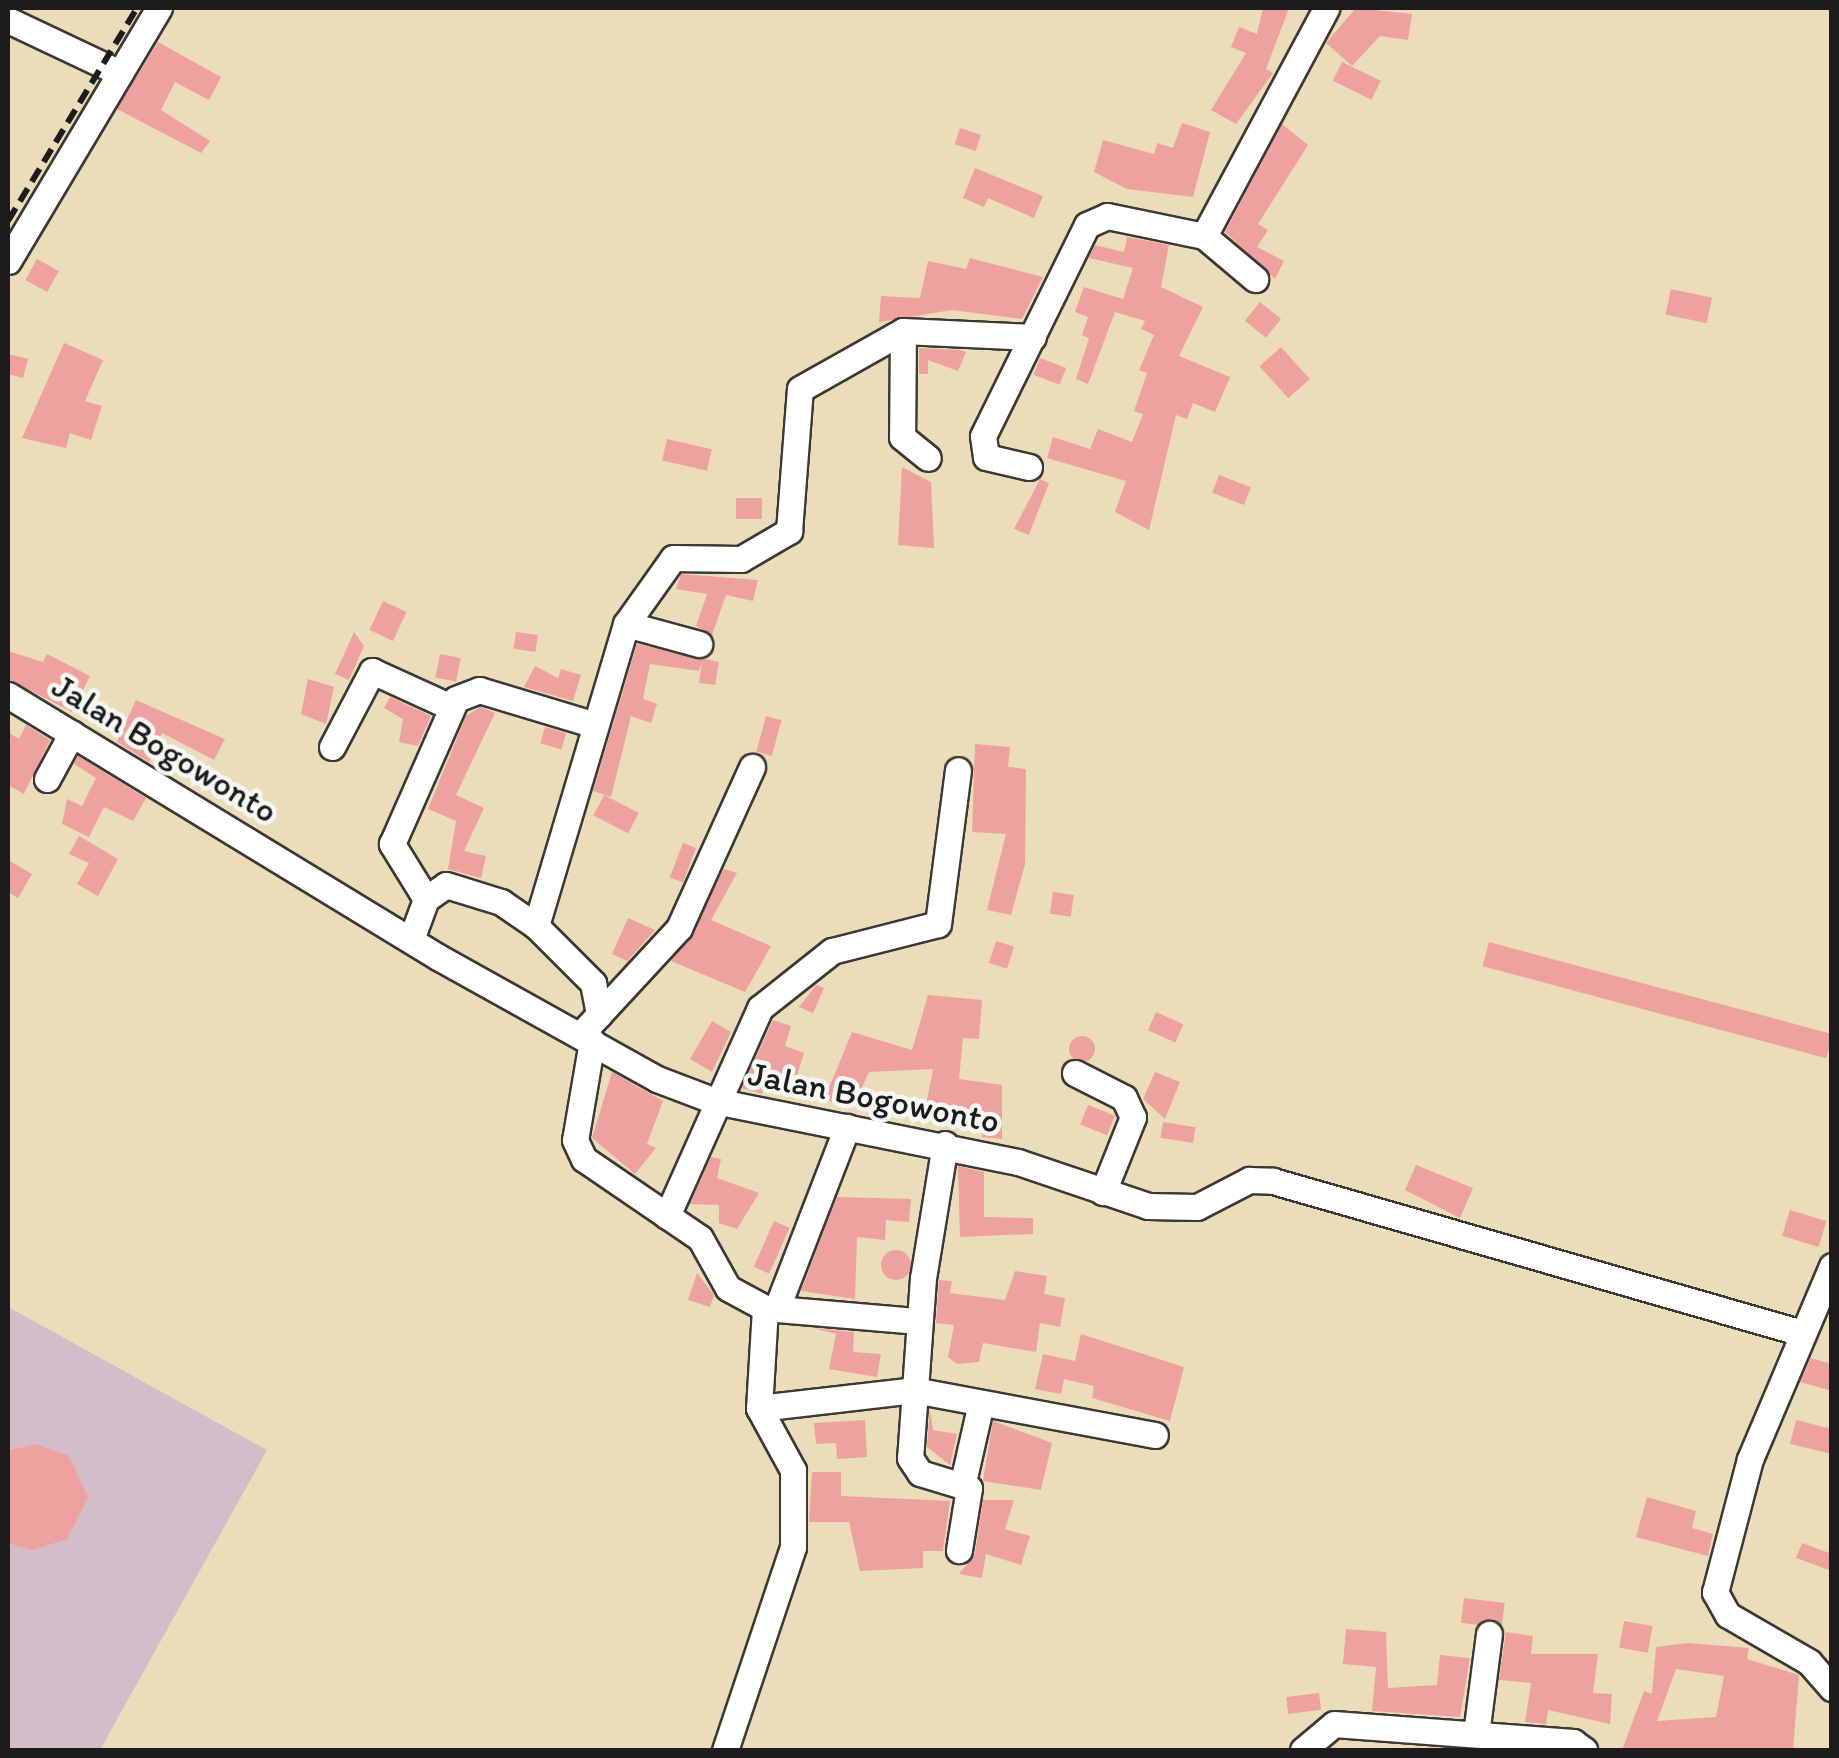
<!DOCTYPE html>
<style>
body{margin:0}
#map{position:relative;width:1839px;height:1758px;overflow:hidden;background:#ebddb9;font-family:Itim,sans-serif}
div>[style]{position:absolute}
.industrial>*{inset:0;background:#d2bdc8}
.building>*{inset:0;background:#eda29f;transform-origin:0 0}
.round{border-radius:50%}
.roads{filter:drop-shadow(2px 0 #3b3934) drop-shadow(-2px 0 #3b3934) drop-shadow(0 2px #3b3934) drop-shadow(0 -2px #3b3934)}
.minor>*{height:25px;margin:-12.5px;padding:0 12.5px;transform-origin:12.5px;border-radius:12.5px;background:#fff}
.rail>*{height:6px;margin-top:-3px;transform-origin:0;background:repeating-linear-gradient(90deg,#1c1c1c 0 15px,transparent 0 23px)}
span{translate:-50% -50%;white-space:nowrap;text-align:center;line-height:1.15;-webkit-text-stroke:9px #f6f6f2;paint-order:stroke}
.street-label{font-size:35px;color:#1c1c1c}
.frame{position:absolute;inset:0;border:10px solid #1c1c1c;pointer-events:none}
</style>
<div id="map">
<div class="industrial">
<i style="clip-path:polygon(8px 1307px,267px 1450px,100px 1750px,8px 1750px)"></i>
</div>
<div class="building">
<i style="clip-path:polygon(1263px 8px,1289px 8px,1266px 69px,1273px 73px,1236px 124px,1211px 110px,1246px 53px,1231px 47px,1239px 27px,1257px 34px)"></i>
<i style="clip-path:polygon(1356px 8px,1412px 14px,1408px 40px,1380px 36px,1352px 66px,1326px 43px)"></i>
<i style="clip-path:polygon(158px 42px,221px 77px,209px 100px,175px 82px,161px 110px,210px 141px,201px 153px,117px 109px)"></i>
<i style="left:1342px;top:62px;width:43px;height:21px;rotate:26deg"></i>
<i style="clip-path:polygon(1182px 123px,1210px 132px,1193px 197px,1127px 189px,1094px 172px,1103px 140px,1154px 154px,1157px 143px,1173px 148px)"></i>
<i style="clip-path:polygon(1282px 124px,1308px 145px,1258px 224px,1268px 230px,1257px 247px,1284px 261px,1275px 279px,1225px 232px)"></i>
<i style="left:960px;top:128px;width:22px;height:17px;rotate:18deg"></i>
<i style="clip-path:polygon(975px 168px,1043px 196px,1034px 218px,988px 198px,984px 207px,963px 198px)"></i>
<i style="clip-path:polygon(1127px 237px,1169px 245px,1161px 287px,1203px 307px,1179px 356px,1230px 377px,1215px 412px,1193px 403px,1187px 419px,1176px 415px,1149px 530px,1115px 512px,1126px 481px,1047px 458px,1053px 437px,1090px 449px,1098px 429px,1132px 442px,1143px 414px,1134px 411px,1147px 373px,1139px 370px,1154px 335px,1141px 329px,1145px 321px,1115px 312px,1088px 384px,1076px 379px,1089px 338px,1082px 335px,1088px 317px,1075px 312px,1084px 287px,1123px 299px,1133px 268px,1089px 258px,1095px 245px,1124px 252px)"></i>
<i style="clip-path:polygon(970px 258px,1043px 277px,1022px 319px,952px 310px,879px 322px,881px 296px,920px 298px,928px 261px,966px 269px)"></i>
<i style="left:37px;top:259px;width:25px;height:24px;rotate:29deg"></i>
<i style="left:1671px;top:289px;width:42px;height:26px;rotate:12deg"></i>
<i style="left:1260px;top:302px;width:27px;height:24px;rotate:39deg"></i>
<i style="clip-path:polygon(64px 343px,103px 360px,85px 401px,102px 406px,91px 440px,70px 433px,66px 448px,22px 438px)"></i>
<i style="left:1281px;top:347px;width:43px;height:29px;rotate:48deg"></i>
<i style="clip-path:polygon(919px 348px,959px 350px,966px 352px,958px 371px,928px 360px,928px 374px,919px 374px)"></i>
<i style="clip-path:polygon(8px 354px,28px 359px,23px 378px,8px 374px)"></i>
<i style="left:1040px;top:358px;width:28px;height:18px;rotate:21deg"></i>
<i style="left:667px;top:439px;width:46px;height:22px;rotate:13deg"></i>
<i style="clip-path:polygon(902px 467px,931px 482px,934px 548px,898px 545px)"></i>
<i style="left:1219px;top:475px;width:34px;height:19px;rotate:21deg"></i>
<i style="clip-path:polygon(1040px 479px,1049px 483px,1029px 535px,1014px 529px)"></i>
<i style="left:736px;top:498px;width:26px;height:21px"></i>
<i style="clip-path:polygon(681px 574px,758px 580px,753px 601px,726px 595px,712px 635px,696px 626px,707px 594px,676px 589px)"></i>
<i style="left:383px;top:601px;width:26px;height:32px;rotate:25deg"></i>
<i style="clip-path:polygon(354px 632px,364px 646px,349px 680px,335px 674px)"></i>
<i style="left:516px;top:632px;width:22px;height:17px;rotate:8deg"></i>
<i style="clip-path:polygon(637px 644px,719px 662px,715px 685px,699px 683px,702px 662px,699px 671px,650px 664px,643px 699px,657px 704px,651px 723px,631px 716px,611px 797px,593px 791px)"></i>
<i style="clip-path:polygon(8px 651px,43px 662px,47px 654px,90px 676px,72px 712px,8px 679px)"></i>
<i style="left:440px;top:654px;width:21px;height:24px;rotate:11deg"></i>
<i style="clip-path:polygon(535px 666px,558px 678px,561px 669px,581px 675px,573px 701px,524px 687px)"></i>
<i style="clip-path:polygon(308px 679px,334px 687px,326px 724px,301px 714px)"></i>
<i style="clip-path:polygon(390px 697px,431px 716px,418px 746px,399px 742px,403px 719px,384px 708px)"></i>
<i style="clip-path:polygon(136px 700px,225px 739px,214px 760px,162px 733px,149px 762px,117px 742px)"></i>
<i style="clip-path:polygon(480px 707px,495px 713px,456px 795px,484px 808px,464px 851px,486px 856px,481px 878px,448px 869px,456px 821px,428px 809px,466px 716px)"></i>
<i style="left:766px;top:716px;width:16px;height:37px;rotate:15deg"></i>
<i style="clip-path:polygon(26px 725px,50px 740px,24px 794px,8px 785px,8px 732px,19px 739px)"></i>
<i style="left:545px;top:727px;width:22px;height:17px;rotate:16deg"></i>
<i style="clip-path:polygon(975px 744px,1010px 747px,1008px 767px,1026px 769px,1025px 864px,1011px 915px,987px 910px,1006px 834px,972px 832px)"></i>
<i style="clip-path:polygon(78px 756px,146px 798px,133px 821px,104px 807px,89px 837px,62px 824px,67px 799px,82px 806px,96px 778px,74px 764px)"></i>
<i style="left:604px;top:795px;width:39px;height:23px;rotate:27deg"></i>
<i style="clip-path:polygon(79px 836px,118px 859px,98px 896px,77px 884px,89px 863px,69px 854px)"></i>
<i style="left:683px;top:843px;width:14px;height:37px;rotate:21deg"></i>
<i style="clip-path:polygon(8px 860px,32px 874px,18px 898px,8px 892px)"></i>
<i style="clip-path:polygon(724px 869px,737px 873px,711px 920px,771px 946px,745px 992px,671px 961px)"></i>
<i style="left:1053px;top:892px;width:21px;height:22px;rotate:8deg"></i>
<i style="clip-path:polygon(628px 918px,655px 930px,627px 961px,612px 954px)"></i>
<i style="left:996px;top:941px;width:19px;height:23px;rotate:18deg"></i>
<i style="left:1489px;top:942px;width:356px;height:25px;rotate:15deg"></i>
<i style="clip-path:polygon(816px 985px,824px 988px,813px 1013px,799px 1007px)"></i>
<i style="clip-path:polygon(928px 995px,982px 1000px,979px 1039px,963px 1038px,959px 1079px,1002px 1085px,1002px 1139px,982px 1137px,985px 1112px,925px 1111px,933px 1069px,869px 1072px,853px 1107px,824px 1100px,852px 1032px,912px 1050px)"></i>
<i style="left:1156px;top:1012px;width:30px;height:20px;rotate:24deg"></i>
<i style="clip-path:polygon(773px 1020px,791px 1026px,785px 1046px,804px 1053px,796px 1079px,770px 1071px,762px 1094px,742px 1088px)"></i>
<i style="clip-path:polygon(712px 1021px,731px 1032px,712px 1072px,690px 1059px)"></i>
<i class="round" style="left:1069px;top:1036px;width:26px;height:26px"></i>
<i style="clip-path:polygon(612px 1072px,663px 1101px,647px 1144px,656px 1148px,635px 1174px,592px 1138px)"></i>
<i style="clip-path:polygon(1155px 1072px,1180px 1082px,1165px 1119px,1143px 1099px)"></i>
<i style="left:1088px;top:1105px;width:29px;height:21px;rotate:22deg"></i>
<i style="left:1163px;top:1122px;width:33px;height:16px;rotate:9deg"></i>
<i style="clip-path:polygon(711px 1157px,721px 1159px,717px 1178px,759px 1193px,737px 1229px,719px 1223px,719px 1205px,690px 1204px)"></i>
<i style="clip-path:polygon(1416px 1165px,1473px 1188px,1460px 1218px,1405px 1190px)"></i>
<i style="clip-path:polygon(958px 1166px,984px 1172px,984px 1217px,1033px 1218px,1033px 1234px,960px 1237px)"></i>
<i style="clip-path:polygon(837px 1197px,911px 1199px,909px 1222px,886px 1220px,885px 1240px,857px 1237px,855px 1299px,801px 1291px)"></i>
<i style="left:1790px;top:1210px;width:38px;height:27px;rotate:17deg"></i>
<i style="left:774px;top:1221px;width:17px;height:50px;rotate:24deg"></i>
<i class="round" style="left:881px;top:1250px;width:30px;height:30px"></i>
<i style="clip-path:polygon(1015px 1271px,1047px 1276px,1044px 1294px,1065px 1298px,1060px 1327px,1040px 1323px,1036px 1352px,983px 1343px,979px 1362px,957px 1364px,948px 1357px,954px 1325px,936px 1323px,939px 1280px,952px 1281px,950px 1293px,1005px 1300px)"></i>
<i style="clip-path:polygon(697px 1273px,714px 1295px,710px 1307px,688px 1300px)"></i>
<i style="clip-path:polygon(813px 1328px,854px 1332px,853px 1352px,881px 1354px,877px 1377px,829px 1369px,836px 1334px)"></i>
<i style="clip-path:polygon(1081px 1334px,1184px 1367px,1170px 1421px,1092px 1398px,1094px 1386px,1064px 1379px,1061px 1394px,1035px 1389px,1043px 1354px,1075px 1361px)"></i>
<i style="clip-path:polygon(1811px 1358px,1832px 1364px,1832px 1391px,1800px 1382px)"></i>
<i style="clip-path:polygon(930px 1409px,933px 1430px,957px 1434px,950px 1465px,927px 1447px)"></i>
<i style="clip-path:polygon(865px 1420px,867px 1457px,837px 1459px,836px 1443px,816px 1444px,814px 1423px)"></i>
<i style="clip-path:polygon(1796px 1420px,1832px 1429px,1832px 1454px,1790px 1444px)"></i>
<i style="clip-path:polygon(993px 1421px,1052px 1443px,1041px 1490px,983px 1481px)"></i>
<i style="clip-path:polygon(35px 1444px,69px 1456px,88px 1498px,67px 1539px,33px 1550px,8px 1543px,8px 1451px)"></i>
<i style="clip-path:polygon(812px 1472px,841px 1472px,841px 1496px,950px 1501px,943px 1551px,923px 1551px,923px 1568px,860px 1571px,849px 1522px,809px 1522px)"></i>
<i style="clip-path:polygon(1647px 1497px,1696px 1511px,1692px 1528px,1713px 1534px,1708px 1556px,1636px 1537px)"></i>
<i style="clip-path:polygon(983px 1500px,1014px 1500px,1005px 1529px,1030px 1536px,1021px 1565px,986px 1554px,982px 1578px,959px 1574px,975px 1554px)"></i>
<i style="clip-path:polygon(1802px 1543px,1832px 1554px,1832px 1571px,1796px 1558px)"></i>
<i style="left:1464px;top:1598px;width:41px;height:25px;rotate:7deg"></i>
<i style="left:1624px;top:1621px;width:29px;height:27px;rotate:10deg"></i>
<i style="clip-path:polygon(1346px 1629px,1386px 1632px,1388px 1688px,1437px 1685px,1440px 1655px,1470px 1658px,1460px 1717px,1372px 1711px,1376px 1667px,1343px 1664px)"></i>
<i style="clip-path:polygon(1506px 1632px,1533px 1636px,1531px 1654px,1598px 1654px,1593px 1693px,1612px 1694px,1610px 1724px,1548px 1710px,1546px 1724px,1525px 1722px,1531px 1683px,1499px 1680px)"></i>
<i style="clip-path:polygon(evenodd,1688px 1643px,1749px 1648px,1747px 1659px,1799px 1675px,1793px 1750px,1622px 1750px,1644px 1691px,1652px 1694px,1656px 1647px,1688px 1643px,1676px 1669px,1724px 1676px,1716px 1717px,1657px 1721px,1676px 1669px)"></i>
<i style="left:1319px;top:1693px;width:17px;height:33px;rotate:83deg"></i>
</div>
<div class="roads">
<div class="minor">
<i style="left:8px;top:20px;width:124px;rotate:25.3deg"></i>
<i style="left:1204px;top:236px;width:259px;rotate:-61.8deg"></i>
<i style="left:8px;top:261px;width:295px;rotate:-59.2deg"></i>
<i style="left:903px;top:331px;width:106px;rotate:90.5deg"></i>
<i style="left:902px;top:437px;width:33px;rotate:39deg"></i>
<i style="left:1029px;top:467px;width:44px;rotate:-166.9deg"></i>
<i style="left:986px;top:457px;width:21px;rotate:-98deg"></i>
<i style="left:983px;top:436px;width:235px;rotate:-63.8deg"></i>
<i style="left:1087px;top:225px;width:22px;rotate:-24deg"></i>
<i style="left:1107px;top:216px;width:99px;rotate:11.7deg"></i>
<i style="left:1204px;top:236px;width:67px;rotate:40.1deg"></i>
<i style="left:626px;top:624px;width:76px;rotate:15.3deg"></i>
<i style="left:8px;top:695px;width:504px;rotate:31.35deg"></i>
<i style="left:438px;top:957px;width:251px;rotate:29.1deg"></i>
<i style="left:657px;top:1079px;width:62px;rotate:20.8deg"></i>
<i style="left:715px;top:1101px;width:309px;rotate:11.4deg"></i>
<i style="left:1018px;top:1162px;width:137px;rotate:18.7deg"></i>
<i style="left:1148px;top:1206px;width:49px;rotate:1.2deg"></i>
<i style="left:1197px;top:1207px;width:59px;rotate:-27.4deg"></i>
<i style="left:1249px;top:1180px;width:24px;rotate:2deg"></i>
<i style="left:1273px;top:1181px;width:550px;rotate:16.03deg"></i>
<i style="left:332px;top:747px;width:86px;rotate:-62.2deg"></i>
<i style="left:372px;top:671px;width:87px;rotate:24.5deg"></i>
<i style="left:47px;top:779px;width:52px;rotate:-61.5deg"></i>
<i style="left:426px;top:899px;width:65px;rotate:-121.7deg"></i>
<i style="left:392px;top:844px;width:158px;rotate:-66.2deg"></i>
<i style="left:456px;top:699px;width:25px;rotate:-21deg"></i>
<i style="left:479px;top:690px;width:118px;rotate:16.7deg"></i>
<i style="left:536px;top:926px;width:81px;rotate:45deg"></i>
<i style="left:593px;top:983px;width:32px;rotate:79deg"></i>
<i style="left:412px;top:937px;width:40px;rotate:-69.8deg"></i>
<i style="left:426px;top:899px;width:24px;rotate:-35deg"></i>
<i style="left:446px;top:885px;width:58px;rotate:17.2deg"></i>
<i style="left:501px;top:902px;width:42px;rotate:34.4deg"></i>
<i style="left:536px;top:926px;width:315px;rotate:-73.4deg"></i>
<i style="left:626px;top:624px;width:81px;rotate:-54.5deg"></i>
<i style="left:673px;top:558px;width:68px;rotate:0.8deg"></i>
<i style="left:741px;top:559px;width:56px;rotate:-30.3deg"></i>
<i style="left:789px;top:531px;width:142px;rotate:-85.6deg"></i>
<i style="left:800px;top:389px;width:118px;rotate:-29.4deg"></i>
<i style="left:903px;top:331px;width:130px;rotate:2.6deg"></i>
<i style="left:580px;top:1035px;width:146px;rotate:-47.2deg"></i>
<i style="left:679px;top:928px;width:177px;rotate:-65.6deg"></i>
<i style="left:592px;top:1041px;width:100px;rotate:99.7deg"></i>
<i style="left:575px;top:1140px;width:21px;rotate:65deg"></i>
<i style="left:584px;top:1159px;width:140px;rotate:34.3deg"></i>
<i style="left:700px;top:1238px;width:57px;rotate:60.8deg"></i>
<i style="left:728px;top:1288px;width:42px;rotate:28.4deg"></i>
<i style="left:765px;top:1308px;width:100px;rotate:93.4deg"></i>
<i style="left:759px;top:1408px;width:71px;rotate:61.3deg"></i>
<i style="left:793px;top:1470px;width:77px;rotate:90deg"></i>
<i style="left:793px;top:1547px;width:214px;rotate:108.5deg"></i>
<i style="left:1075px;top:1073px;width:55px;rotate:27deg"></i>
<i style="left:1124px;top:1098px;width:21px;rotate:65deg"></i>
<i style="left:1133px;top:1117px;width:81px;rotate:111.8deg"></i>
<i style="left:945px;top:1144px;width:136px;rotate:99.3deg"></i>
<i style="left:923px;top:1278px;width:180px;rotate:94.1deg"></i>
<i style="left:910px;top:1458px;width:18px;rotate:56deg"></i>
<i style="left:920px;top:1473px;width:51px;rotate:17deg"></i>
<i style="left:969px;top:1488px;width:63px;rotate:99.2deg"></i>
<i style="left:667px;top:1216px;width:228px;rotate:-65.9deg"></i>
<i style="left:760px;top:1008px;width:92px;rotate:-38.4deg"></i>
<i style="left:832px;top:951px;width:109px;rotate:-14.3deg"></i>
<i style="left:938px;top:924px;width:155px;rotate:-82.6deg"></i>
<i style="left:1832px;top:1266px;width:210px;rotate:113deg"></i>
<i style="left:1750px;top:1459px;width:138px;rotate:104.7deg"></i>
<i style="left:1715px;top:1592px;width:26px;rotate:61deg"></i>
<i style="left:1728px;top:1615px;width:94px;rotate:30.1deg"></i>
<i style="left:1809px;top:1662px;width:35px;rotate:49deg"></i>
<i style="left:778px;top:1305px;width:191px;rotate:-68.8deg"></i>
<i style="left:765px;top:1308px;width:154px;rotate:4.9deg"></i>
<i style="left:759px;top:1408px;width:156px;rotate:-6.6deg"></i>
<i style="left:914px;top:1390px;width:245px;rotate:10.6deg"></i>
<i style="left:963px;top:1482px;width:81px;rotate:-77.2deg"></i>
<i style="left:1476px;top:1734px;width:101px;rotate:-82.6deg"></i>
<i style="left:1303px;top:1750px;width:40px;rotate:-40deg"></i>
<i style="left:1334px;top:1724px;width:240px;rotate:4.3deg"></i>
<i style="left:1573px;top:1742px;width:14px;rotate:36deg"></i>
</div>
</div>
<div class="rail">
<i style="left:8px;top:221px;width:249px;rotate:-58.8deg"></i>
</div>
<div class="street-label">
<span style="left:165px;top:748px;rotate:31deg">Jalan Bogowonto</span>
<span style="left:874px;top:1097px;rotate:11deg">Jalan Bogowonto</span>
</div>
<div class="frame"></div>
</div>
